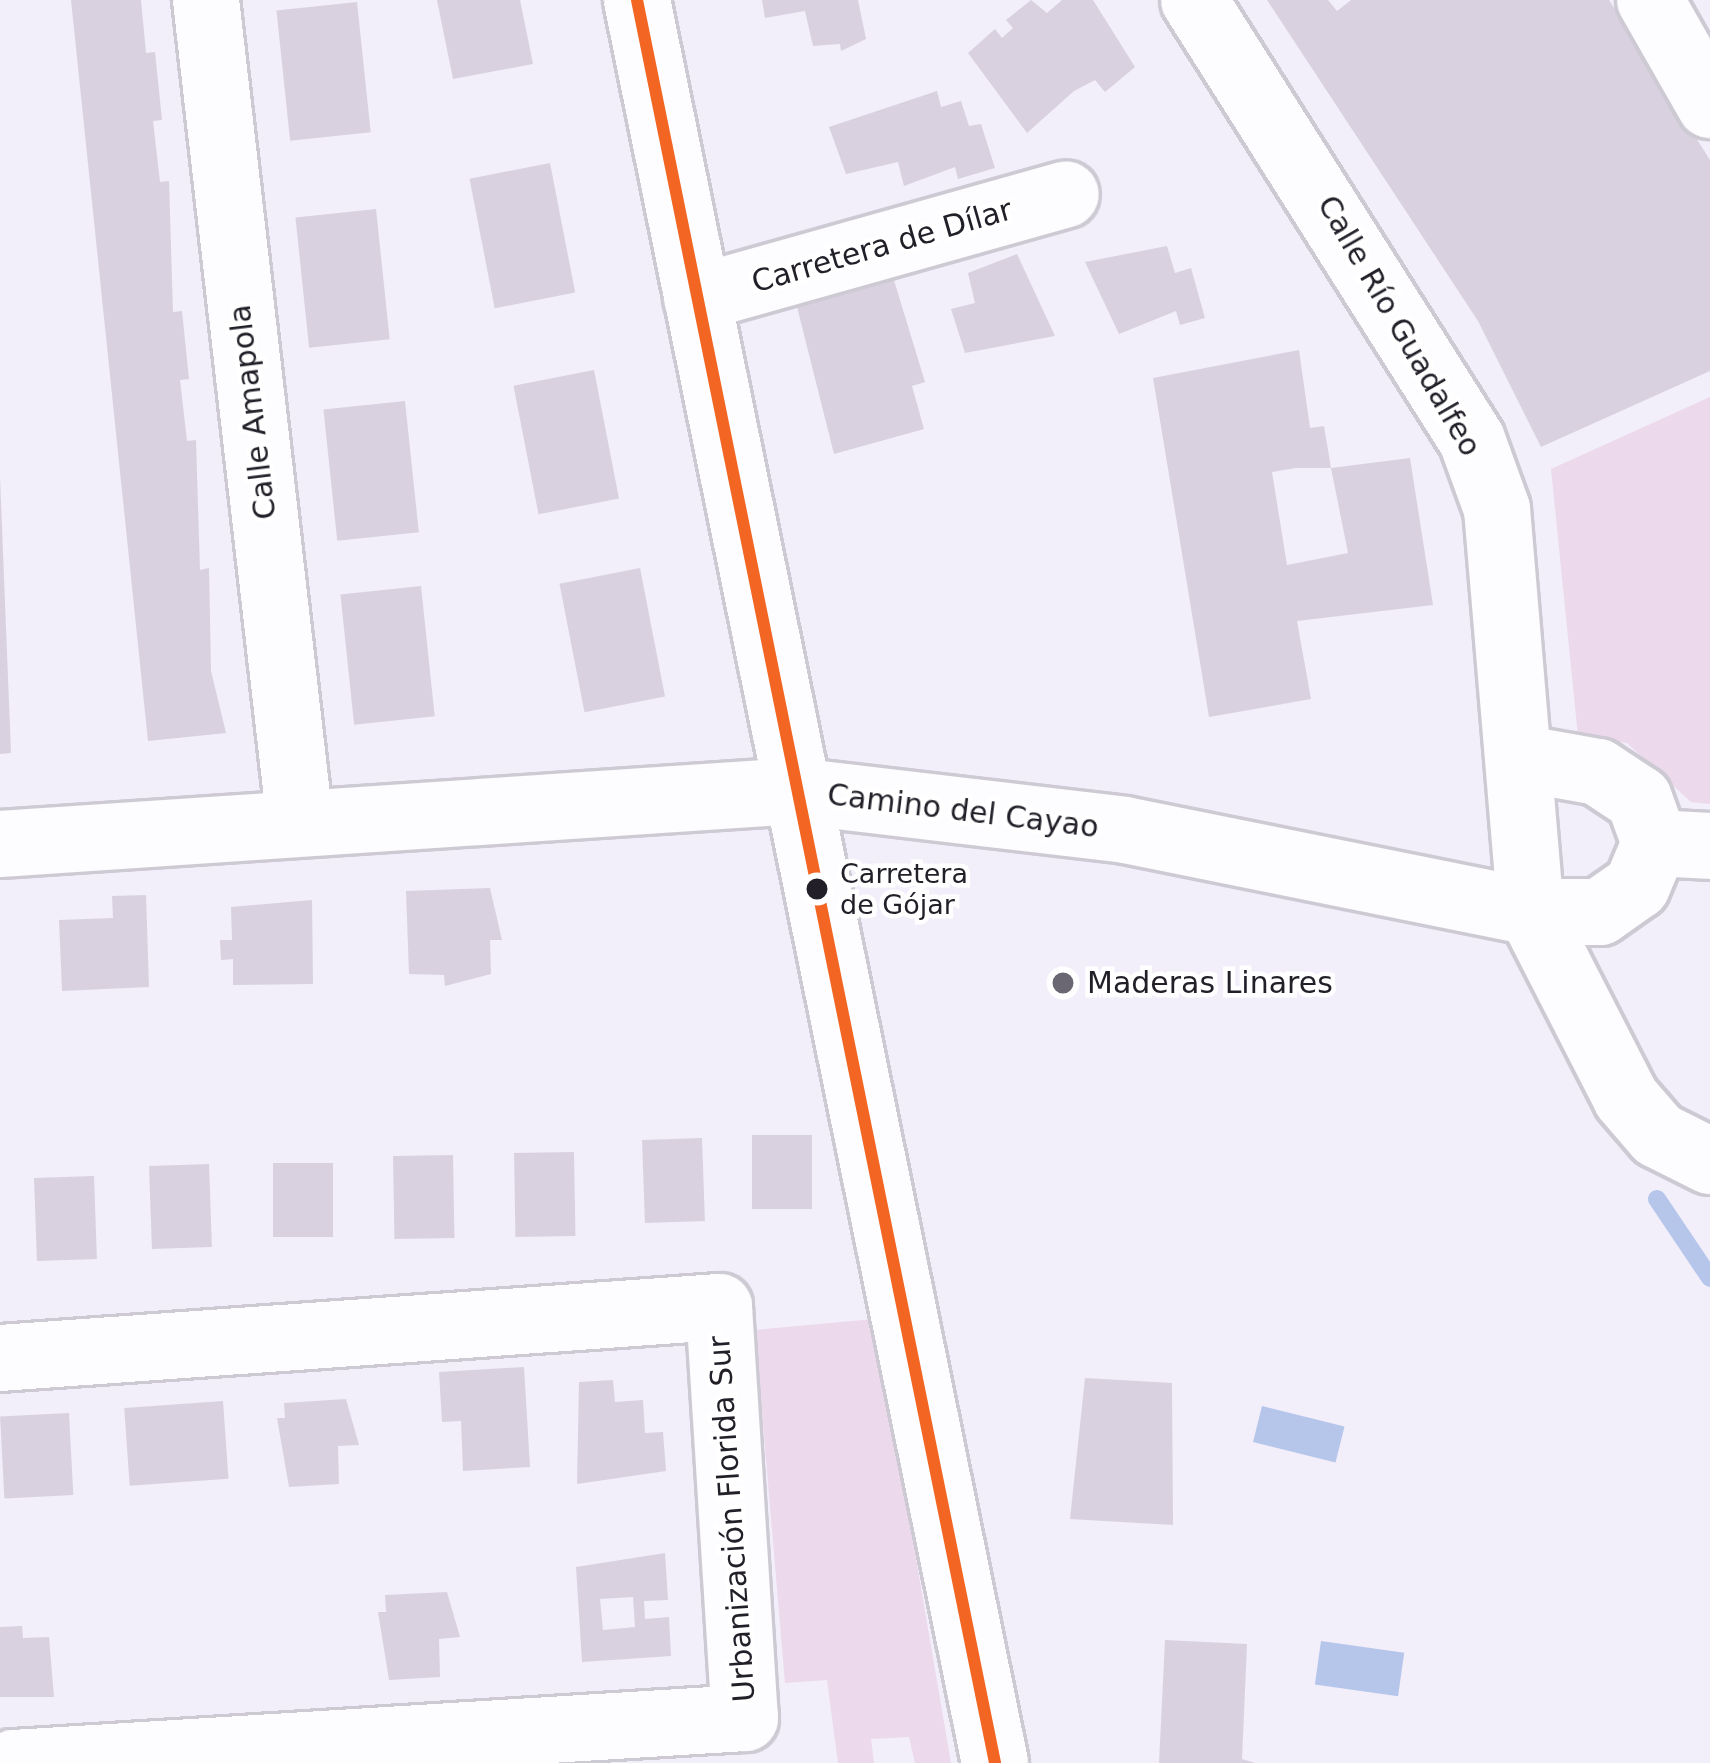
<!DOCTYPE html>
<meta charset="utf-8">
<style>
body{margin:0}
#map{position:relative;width:1710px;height:1763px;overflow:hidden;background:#f2eefa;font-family:"DejaVu Sans",sans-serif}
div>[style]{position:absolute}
.green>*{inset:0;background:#ecd9eb}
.water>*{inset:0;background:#b6c6eb;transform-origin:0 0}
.stream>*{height:18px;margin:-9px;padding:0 9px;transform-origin:9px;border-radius:9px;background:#b6c6eb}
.building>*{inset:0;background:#d9d1df;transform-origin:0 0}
.roads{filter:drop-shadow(3px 0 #cdcad4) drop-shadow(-3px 0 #cdcad4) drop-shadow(0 3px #cdcad4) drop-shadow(0 -3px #cdcad4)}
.minor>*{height:66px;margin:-33px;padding:0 33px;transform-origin:33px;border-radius:33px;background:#fdfcfe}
.tertiary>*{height:66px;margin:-33px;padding:0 33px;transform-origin:33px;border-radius:33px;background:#fdfcfe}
.bus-1>*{height:12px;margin:-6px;padding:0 6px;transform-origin:6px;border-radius:6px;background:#f26522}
.dots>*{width:33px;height:33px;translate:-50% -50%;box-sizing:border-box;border:6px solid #fff;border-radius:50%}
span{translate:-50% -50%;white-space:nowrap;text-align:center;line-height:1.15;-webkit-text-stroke:9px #fff;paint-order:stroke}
.bus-label{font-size:27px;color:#221f28}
.left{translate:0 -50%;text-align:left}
.street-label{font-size:30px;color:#221f28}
.poi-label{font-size:30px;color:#221f28}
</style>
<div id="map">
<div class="green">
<i style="clip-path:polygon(1710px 397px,1710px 804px,1691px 802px,1627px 743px,1578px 736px,1551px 469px)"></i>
<i style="clip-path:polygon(875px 1319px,951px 1763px,915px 1763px,909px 1737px,871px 1739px,874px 1763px,838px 1763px,827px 1680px,785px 1683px,755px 1330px)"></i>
</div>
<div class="water">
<i style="left:1262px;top:1406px;width:85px;height:37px;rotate:14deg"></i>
<i style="left:1321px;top:1641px;width:84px;height:44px;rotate:8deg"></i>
</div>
<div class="stream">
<i style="left:1657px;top:1199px;width:95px;rotate:56.1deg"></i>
</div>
<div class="building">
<i style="clip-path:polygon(71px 0,141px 0,146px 53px,155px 52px,162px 120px,153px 121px,160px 182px,169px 181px,173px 312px,182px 311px,189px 379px,180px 380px,187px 441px,196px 440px,200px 570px,209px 568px,211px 671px,226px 733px,148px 741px)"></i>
<i style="clip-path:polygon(437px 0,520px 0,533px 64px,453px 79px)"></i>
<i style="clip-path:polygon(762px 0,858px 0,866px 39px,841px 51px,840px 44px,813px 46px,805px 11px,765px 18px)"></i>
<i style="clip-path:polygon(1031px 0,1047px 13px,1062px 0,1093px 0,1135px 67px,1105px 92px,1095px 80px,1074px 91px,1027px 133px,968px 53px,995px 29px,1002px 38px,1013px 28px,1006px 20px)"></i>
<i style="clip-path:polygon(1267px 0,1328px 0,1337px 11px,1351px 0,1609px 0,1710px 160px,1710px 371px,1541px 447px,1478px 321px)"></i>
<i style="left:357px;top:2px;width:131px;height:81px;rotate:84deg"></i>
<i style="clip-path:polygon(937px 91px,941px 107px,961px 101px,969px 126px,981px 124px,995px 168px,958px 179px,955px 167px,904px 186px,898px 162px,846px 174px,829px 127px)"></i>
<i style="left:550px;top:163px;width:132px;height:82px;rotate:79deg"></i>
<i style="left:376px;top:209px;width:131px;height:81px;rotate:84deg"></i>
<i style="clip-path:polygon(1167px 246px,1175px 273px,1191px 268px,1205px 318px,1180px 325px,1176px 311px,1119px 334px,1085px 262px)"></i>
<i style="clip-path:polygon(1017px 254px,1055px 336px,965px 353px,951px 309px,975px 303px,968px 273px)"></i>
<i style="clip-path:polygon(893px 277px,925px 382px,912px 386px,924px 429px,834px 454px,796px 303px)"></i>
<i style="clip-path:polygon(evenodd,1299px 350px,1310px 428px,1324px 426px,1331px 468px,1410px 458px,1433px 605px,1297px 621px,1311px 699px,1209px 717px,1153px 378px,1299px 350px,1296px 468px,1331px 468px,1348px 553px,1287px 565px,1272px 472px,1296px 468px)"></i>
<i style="left:594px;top:370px;width:131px;height:82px;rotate:79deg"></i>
<i style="left:405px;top:401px;width:132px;height:82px;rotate:84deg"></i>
<i style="clip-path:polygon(0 477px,11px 753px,0 754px)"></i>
<i style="left:640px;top:568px;width:131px;height:82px;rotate:79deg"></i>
<i style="left:421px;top:586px;width:131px;height:81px;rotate:84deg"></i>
<i style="clip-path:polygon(490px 888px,502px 940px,490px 940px,491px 974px,445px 986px,444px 975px,409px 974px,406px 891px)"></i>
<i style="clip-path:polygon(146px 895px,149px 987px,62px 991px,59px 920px,113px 918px,112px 896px)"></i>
<i style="clip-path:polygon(312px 900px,313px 984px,233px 985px,233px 959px,221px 960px,220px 940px,232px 940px,231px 907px)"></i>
<i style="left:752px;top:1135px;width:60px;height:74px"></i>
<i style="left:702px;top:1138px;width:83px;height:60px;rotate:88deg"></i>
<i style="left:574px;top:1152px;width:84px;height:60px;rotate:89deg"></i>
<i style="left:453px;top:1155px;width:83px;height:60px;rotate:89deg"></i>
<i style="left:273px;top:1163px;width:60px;height:74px"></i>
<i style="left:209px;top:1164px;width:83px;height:60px;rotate:88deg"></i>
<i style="left:94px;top:1176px;width:83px;height:60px;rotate:88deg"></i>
<i style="clip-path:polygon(524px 1367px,530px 1467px,463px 1471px,461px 1421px,442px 1422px,439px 1372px)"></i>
<i style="clip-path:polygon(1085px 1378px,1172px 1383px,1173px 1525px,1070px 1519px)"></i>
<i style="clip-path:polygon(613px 1380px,615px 1402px,643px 1400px,645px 1433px,663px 1432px,666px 1471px,577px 1484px,579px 1382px)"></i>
<i style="clip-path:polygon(346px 1399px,359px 1445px,338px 1446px,339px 1484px,289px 1487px,277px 1418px,285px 1418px,284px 1403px)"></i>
<i style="left:223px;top:1401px;width:78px;height:99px;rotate:86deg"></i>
<i style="left:69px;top:1413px;width:82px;height:69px;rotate:87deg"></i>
<i style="clip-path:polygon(evenodd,665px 1553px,668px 1600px,644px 1601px,645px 1619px,669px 1617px,671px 1656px,582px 1662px,576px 1567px,665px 1553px,633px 1597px,635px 1627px,603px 1630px,600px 1599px,633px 1597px)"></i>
<i style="clip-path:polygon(447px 1592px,460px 1637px,439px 1639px,440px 1677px,389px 1680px,378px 1612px,386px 1612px,385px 1595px)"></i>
<i style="clip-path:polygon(22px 1626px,23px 1638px,49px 1637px,54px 1697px,0 1697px,0 1627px)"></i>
<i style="clip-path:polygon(1165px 1640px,1247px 1644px,1242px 1759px,1255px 1763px,1159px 1763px)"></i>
</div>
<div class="roads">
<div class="minor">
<i style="left:206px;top:0;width:828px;rotate:83.48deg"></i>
<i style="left:1650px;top:0;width:121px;rotate:60.3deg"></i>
<i style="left:697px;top:298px;width:383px;rotate:-15.7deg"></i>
<i style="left:1655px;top:843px;width:55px;rotate:3.1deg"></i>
<i style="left:0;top:1358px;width:721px;rotate:-4.06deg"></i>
<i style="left:719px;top:1307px;width:412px;rotate:86.4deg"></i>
<i style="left:745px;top:1718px;width:733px;rotate:176.48deg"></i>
</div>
<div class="tertiary">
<i style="left:637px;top:0;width:1799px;rotate:78.52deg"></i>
<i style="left:1194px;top:0;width:520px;rotate:57.71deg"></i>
<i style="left:1472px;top:440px;width:73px;rotate:70.1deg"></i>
<i style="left:1497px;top:509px;width:404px;rotate:85.2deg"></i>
<i style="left:1531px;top:912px;width:209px;rotate:62.9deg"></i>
<i style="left:1626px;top:1098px;width:49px;rotate:49.1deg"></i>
<i style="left:1658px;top:1135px;width:58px;rotate:26.6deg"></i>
<i style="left:0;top:844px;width:797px;rotate:-3.81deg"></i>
<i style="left:795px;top:791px;width:332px;rotate:6.7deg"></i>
<i style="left:1125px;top:830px;width:414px;rotate:11.4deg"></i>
<i style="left:1531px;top:912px;width:69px"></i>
<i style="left:1600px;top:912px;width:45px;rotate:-35.1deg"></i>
<i style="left:1637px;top:886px;width:47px;rotate:-67.3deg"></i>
<i style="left:1655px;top:843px;width:47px;rotate:-110deg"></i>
<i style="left:1639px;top:799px;width:49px;rotate:-146.6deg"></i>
<i style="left:1598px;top:772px;width:80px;rotate:-170deg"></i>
</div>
</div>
<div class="bus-1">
<i style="left:637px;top:0;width:1799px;rotate:78.52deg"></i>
</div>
<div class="dots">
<i style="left:817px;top:889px;background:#221f28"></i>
<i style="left:1063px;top:983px;background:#6b6772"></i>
</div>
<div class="bus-label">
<span class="left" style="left:840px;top:889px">Carretera<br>de Gójar</span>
</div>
<div class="street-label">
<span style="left:882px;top:246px;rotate:-16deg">Carretera de Dílar</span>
<span style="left:1399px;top:326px;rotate:60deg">Calle Río Guadalfeo</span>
<span style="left:253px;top:412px;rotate:-97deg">Calle Amapola</span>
<span style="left:963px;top:811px;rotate:7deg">Camino del Cayao</span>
<span style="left:732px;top:1519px;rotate:-94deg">Urbanización Florida Sur</span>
</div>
<div class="poi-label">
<span class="left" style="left:1087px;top:983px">Maderas Linares</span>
</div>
</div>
